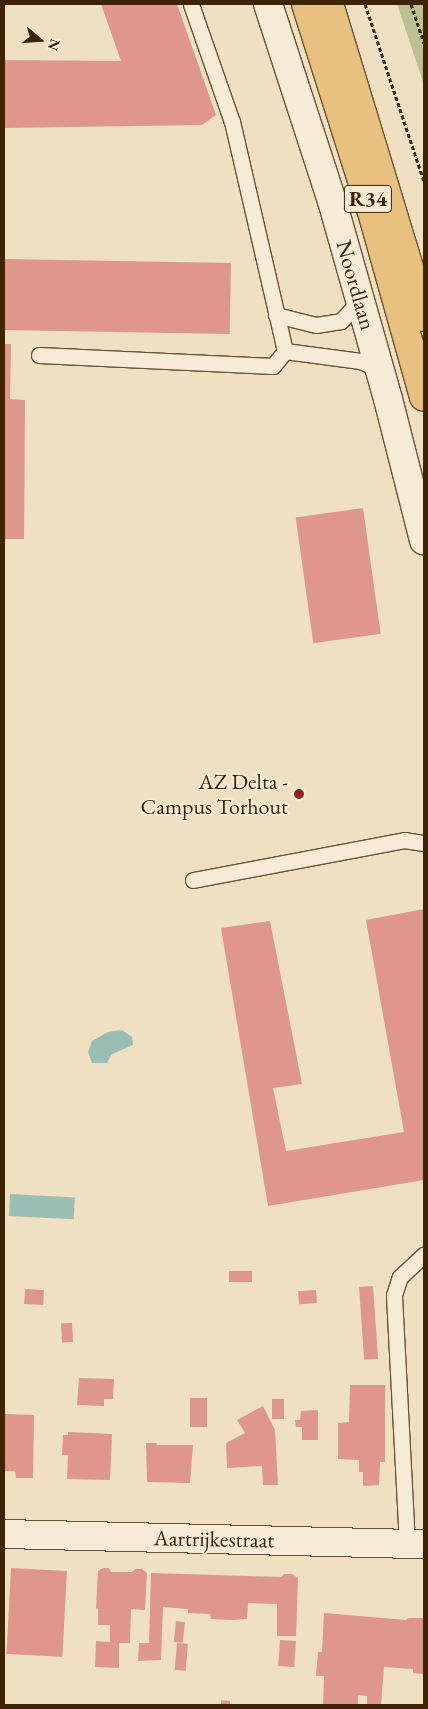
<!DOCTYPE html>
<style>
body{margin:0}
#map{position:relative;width:428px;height:1709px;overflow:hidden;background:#efe0c1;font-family:"EB Garamond",serif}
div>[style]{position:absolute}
.green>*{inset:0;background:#b9c293}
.water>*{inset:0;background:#9abdb4;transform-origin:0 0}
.building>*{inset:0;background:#de978a;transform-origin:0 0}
.path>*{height:3px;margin-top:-1.5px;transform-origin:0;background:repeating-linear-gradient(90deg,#3e2305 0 4px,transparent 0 6.5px)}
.roads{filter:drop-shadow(1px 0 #6a5234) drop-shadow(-1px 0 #6a5234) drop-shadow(0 1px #6a5234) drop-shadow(0 -1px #6a5234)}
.lane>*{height:15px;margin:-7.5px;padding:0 7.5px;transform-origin:7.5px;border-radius:7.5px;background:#f5ebd7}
.street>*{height:28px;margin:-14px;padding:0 14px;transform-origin:14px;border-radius:14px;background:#f5ebd7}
.primary>*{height:28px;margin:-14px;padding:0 14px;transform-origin:14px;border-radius:14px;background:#e8c080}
.dots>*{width:14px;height:14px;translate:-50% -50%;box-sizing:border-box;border:2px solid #f5ebd7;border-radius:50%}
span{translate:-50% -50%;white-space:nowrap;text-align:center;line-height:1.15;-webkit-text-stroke:4px #f5ebd7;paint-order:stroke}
.shield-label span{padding:1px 4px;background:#f5ebd7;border:1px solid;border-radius:4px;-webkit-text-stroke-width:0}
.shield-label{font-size:21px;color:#3e2305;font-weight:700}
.street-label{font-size:22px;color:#3e2305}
.poi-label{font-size:22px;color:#3e2305}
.right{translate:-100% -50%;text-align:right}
.frame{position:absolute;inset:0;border:5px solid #3e2305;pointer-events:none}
.north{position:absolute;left:15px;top:15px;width:50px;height:50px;-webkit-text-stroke:4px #f5ebd7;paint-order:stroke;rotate:108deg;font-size:14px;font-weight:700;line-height:20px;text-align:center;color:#3e2305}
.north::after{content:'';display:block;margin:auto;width:18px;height:22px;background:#3e2305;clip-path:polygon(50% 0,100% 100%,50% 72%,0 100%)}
</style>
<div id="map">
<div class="green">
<i style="clip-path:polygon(397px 4px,424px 4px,424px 85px)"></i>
</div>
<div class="water">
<i style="clip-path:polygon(122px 1030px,132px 1037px,133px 1045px,112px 1054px,107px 1063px,92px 1063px,88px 1052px,92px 1041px,108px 1032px)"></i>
<i style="left:10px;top:1194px;width:65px;height:22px;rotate:3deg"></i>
</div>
<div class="building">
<i style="clip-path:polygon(101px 4px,177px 4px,216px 115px,202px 125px,4px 128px,4px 60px,121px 61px)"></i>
<i style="left:4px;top:259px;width:227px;height:71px;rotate:1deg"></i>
<i style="clip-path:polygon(4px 344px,11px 344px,10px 399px,25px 400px,24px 539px,4px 539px)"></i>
<i style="left:363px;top:508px;width:127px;height:68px;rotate:82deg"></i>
<i style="clip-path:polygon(424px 909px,424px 1180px,268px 1206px,221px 928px,270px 921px,302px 1084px,273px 1088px,286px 1151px,404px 1132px,366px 920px)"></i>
<i style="left:252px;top:1271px;width:11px;height:23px;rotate:90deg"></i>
<i style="left:373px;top:1286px;width:73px;height:14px;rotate:86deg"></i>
<i style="left:25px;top:1289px;width:19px;height:15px;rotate:3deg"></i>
<i style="left:316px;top:1290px;width:13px;height:18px;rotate:86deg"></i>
<i style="left:72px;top:1323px;width:19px;height:11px;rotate:87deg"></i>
<i style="clip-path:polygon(79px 1378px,114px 1379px,113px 1399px,104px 1399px,104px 1406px,77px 1405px)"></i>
<i style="clip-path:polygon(350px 1385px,385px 1385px,385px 1462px,380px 1462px,379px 1485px,363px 1486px,363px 1472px,359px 1472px,359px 1460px,338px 1459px,338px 1423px,349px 1422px)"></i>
<i style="left:190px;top:1398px;width:17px;height:29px"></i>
<i style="left:272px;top:1399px;width:12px;height:20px"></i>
<i style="clip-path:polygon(263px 1406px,275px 1430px,278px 1485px,263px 1485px,262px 1466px,227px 1468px,226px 1443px,245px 1433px,237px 1420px)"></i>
<i style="clip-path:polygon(318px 1410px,318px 1440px,302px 1440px,302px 1427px,296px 1427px,295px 1420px,300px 1420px,301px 1411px)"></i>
<i style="clip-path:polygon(5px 1414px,34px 1415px,33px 1478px,16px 1478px,15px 1471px,4px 1471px)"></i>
<i style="clip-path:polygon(68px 1432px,112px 1434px,110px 1480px,67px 1479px,68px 1455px,62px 1455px,63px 1435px,68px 1435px)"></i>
<i style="clip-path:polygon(146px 1443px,156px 1443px,157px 1445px,193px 1445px,190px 1483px,147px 1482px)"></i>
<i style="left:11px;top:1568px;width:56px;height:86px;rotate:3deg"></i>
<i style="clip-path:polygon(103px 1568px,109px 1568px,111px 1572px,132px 1572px,135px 1569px,142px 1569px,147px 1573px,145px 1610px,131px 1609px,130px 1643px,119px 1643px,119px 1668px,95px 1667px,96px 1641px,110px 1642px,110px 1625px,98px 1625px,98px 1609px,96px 1608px,98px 1571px)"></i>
<i style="clip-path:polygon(151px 1573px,281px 1577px,284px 1574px,292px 1574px,298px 1578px,296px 1636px,277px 1636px,277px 1604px,248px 1603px,247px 1619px,232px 1620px,211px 1619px,210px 1614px,188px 1613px,188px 1609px,163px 1607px,161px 1660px,138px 1661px,139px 1643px,149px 1643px)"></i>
<i style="clip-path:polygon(324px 1613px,406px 1620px,409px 1618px,424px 1618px,424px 1674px,413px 1673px,413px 1669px,384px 1667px,381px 1705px,367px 1705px,367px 1696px,358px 1695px,358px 1705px,323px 1705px,324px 1676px,316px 1676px,318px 1652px,322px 1652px)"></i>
<i style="left:176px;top:1621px;width:9px;height:21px;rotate:6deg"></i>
<i style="left:280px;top:1640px;width:16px;height:26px;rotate:4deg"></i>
<i style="left:177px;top:1643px;width:11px;height:27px;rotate:5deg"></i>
<i style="clip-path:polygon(221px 1700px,230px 1701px,230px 1705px,221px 1705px)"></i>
</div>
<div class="path">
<i style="left:365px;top:4px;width:187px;rotate:71.6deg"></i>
<i style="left:411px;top:4px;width:41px;rotate:71.6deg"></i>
</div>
<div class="roads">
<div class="lane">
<i style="left:276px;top:315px;width:41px;rotate:14deg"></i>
<i style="left:316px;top:325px;width:25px;rotate:-9deg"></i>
<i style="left:341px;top:321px;width:28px;rotate:-48deg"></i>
<i style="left:285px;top:351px;width:76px;rotate:7.6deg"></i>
<i style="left:360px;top:361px;width:22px;rotate:22deg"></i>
<i style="left:39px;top:355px;width:234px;rotate:2.7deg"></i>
<i style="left:273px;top:366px;width:19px;rotate:-51deg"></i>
<i style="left:285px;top:351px;width:235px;rotate:-103deg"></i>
<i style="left:232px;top:122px;width:125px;rotate:-109.2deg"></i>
<i style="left:193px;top:880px;width:215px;rotate:-10.7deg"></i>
<i style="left:404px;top:840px;width:20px;rotate:9deg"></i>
<i style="left:407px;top:1544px;width:249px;rotate:-93deg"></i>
<i style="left:394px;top:1295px;width:19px;rotate:-72deg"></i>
<i style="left:400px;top:1277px;width:33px;rotate:-43deg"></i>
</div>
<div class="street">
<i style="left:268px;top:4px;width:207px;rotate:72deg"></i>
<i style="left:332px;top:201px;width:206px;rotate:74.2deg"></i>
<i style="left:388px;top:399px;width:146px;rotate:75.7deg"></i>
<i style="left:4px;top:1534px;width:420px;rotate:1.4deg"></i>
</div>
<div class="primary">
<i style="left:306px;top:4px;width:218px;rotate:72.4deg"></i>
<i style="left:372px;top:212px;width:192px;rotate:74.3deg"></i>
<i style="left:329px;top:4px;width:327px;rotate:73.1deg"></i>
</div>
</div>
<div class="dots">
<i style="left:299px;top:794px;background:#8f2418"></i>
</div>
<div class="shield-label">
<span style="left:368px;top:199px">R34</span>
</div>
<div class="street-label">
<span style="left:356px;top:285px;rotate:74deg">Noordlaan</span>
<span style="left:214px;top:1539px;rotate:1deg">Aartrijkestraat</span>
</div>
<div class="poi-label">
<span class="right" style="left:288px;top:794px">AZ Delta -<br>Campus Torhout</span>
</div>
<div class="frame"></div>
<div class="north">N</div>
</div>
